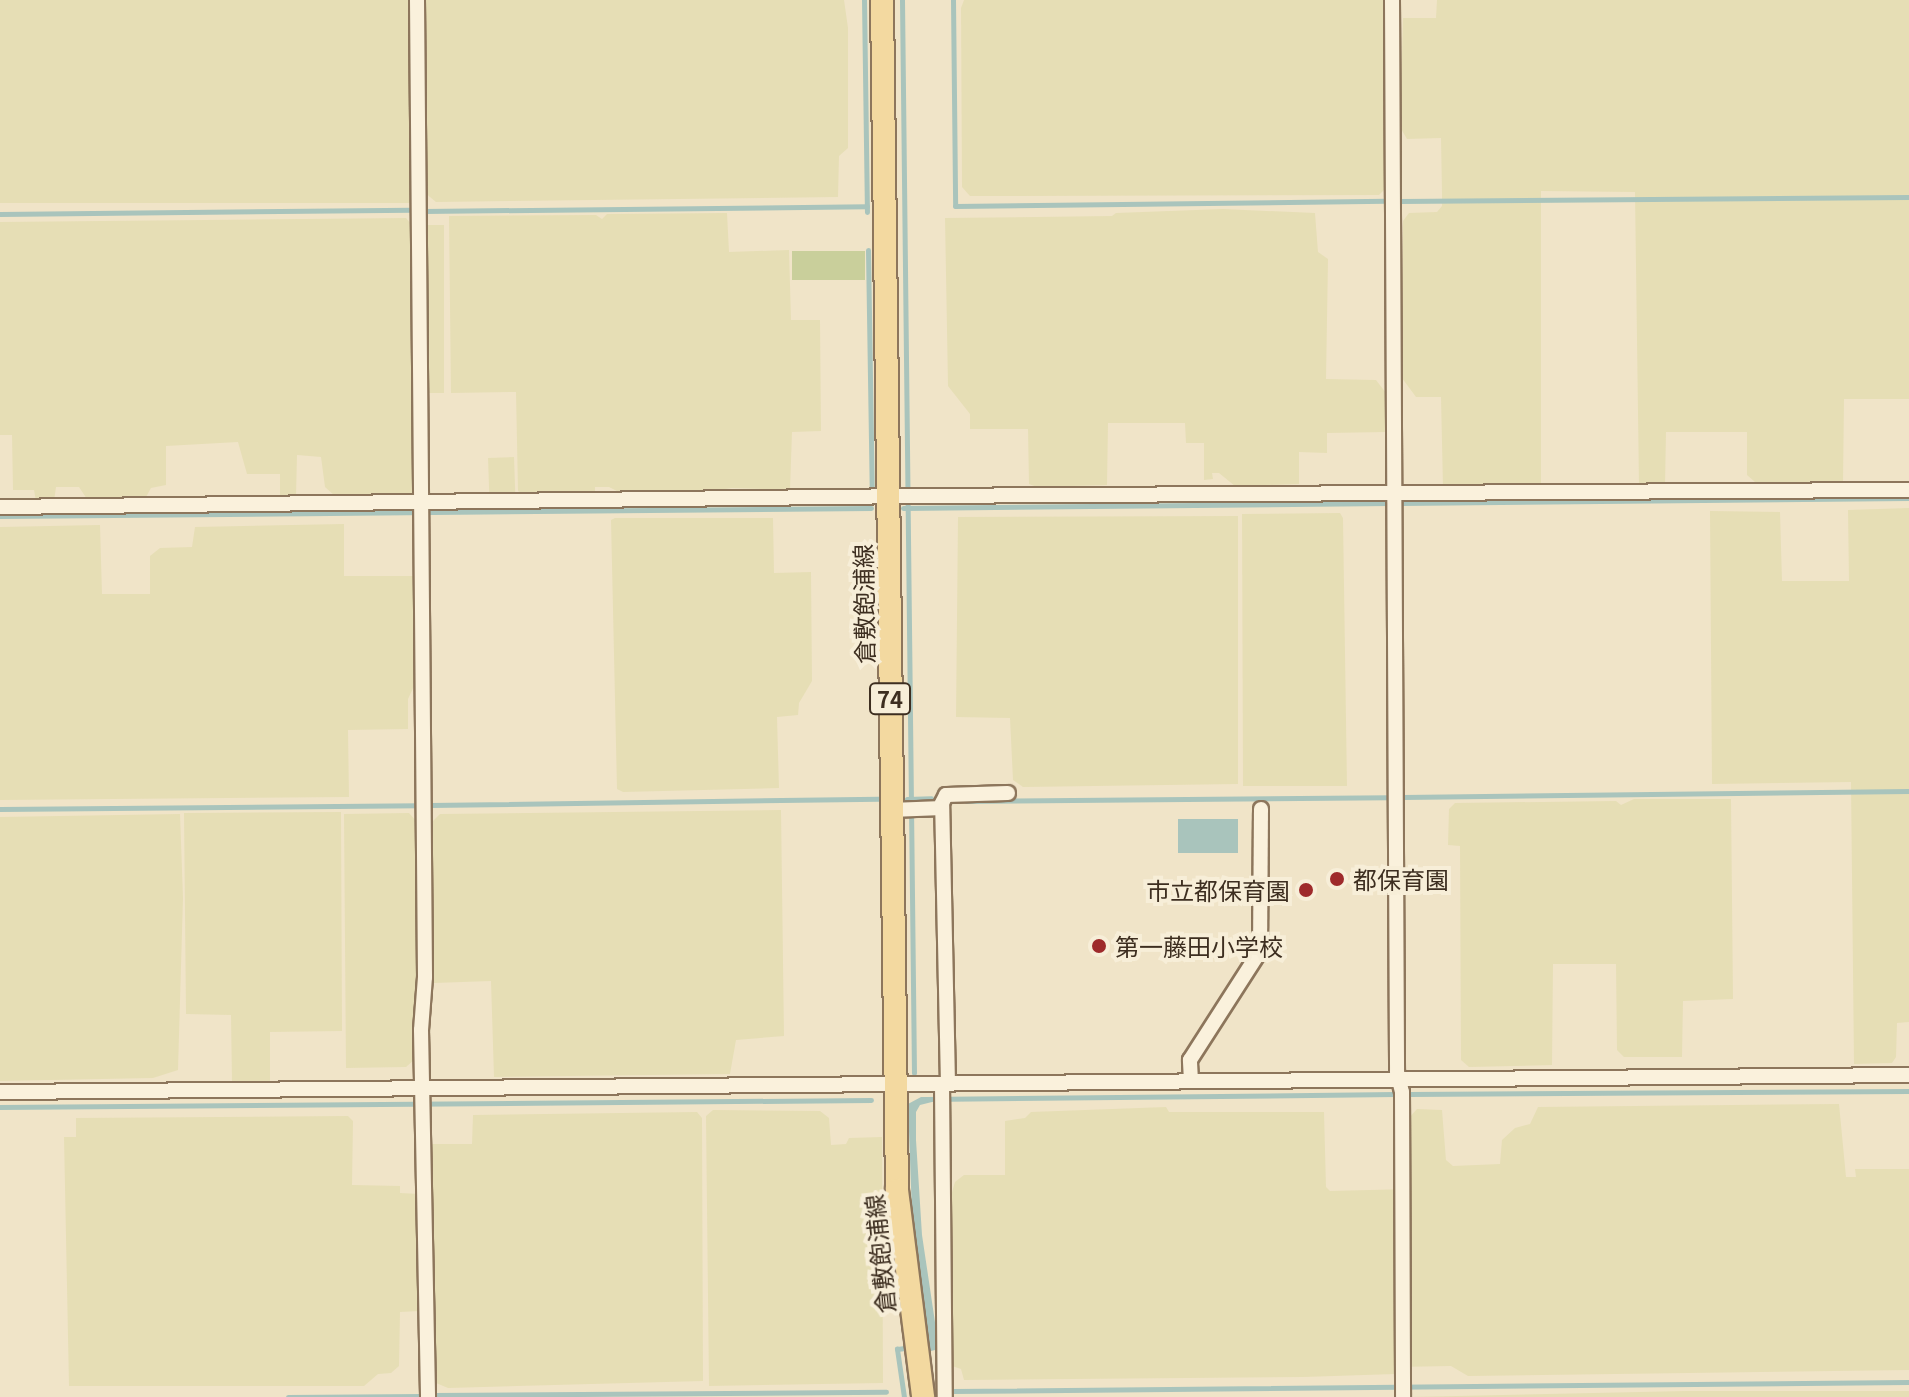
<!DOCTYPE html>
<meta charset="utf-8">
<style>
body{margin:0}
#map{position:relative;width:1909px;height:1397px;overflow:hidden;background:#f0e4c8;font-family:Georgia,"Noto Sans JP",serif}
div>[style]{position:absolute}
.farmland>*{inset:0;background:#e6deb5;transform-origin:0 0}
.green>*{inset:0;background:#c9cf9b;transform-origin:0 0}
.water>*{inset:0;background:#a9c4bc;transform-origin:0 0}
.stream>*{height:5px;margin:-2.5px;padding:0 2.5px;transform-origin:2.5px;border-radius:2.5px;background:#a9c4bc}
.roads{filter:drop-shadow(2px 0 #8d765c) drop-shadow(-2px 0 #8d765c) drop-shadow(0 2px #8d765c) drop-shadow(0 -2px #8d765c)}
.street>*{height:14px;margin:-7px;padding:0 7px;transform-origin:7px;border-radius:7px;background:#faf1dc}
.primary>*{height:22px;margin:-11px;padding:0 11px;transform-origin:11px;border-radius:11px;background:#f3d9a0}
.dots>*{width:22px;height:22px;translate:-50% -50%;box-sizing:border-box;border:4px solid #f7eed8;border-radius:50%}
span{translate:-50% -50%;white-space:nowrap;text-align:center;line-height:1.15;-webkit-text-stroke:8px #f7eed8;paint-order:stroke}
.shield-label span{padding:2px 6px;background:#f7eed8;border:2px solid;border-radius:6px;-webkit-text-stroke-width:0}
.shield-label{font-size:22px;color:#3d2e20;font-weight:700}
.street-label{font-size:24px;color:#3d2e20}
.poi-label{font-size:24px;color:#3d2e20}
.left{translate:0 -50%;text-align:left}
.right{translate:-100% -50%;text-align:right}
</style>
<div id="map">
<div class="farmland">
<i style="left:0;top:0;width:410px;height:203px"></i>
<i style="clip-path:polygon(423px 0,844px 0,848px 28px,848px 148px,839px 156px,838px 197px,436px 202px,424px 192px)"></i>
<i style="clip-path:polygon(964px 0,1383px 0,1384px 190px,1379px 195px,970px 196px,962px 187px,961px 8px)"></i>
<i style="clip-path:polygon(1437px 0,1909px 0,1909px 399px,1844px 399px,1843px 483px,1755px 482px,1747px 475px,1747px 432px,1666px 432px,1665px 486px,1639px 486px,1635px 192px,1541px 191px,1541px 486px,1443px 488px,1441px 397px,1416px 397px,1402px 378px,1403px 221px,1409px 213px,1437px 212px,1442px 206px,1442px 194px,1441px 138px,1407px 139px,1400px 127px,1403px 18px,1436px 18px)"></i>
<i style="clip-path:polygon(1223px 209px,1315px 213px,1318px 252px,1328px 259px,1326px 379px,1376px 380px,1386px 393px,1386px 432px,1327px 433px,1327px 453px,1299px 452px,1299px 484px,1235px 486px,1219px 473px,1212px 473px,1213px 479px,1204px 480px,1204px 443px,1186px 443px,1185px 423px,1108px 423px,1107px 485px,1037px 487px,1029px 484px,1028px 429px,970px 429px,970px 414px,948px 386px,945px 218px,1112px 216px,1116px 213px)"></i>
<i style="clip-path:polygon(727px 213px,729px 252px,789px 250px,791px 320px,820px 320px,821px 431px,792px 432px,790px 490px,732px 488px,698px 493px,617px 491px,609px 487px,595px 487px,595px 493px,523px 494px,518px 491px,516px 392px,451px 393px,449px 216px,596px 215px,602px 219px,607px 214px)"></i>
<i style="clip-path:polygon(406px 218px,412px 225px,413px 496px,335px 496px,325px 487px,321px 457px,297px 455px,296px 496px,280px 497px,280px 474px,247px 474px,238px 442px,166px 446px,166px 485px,151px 488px,146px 497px,87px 499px,79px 487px,56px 487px,54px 501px,36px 501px,34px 490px,13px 490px,12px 435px,0 435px,0 222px)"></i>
<i style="left:444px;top:225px;width:168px;height:21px;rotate:90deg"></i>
<i style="left:514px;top:457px;width:38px;height:26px;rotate:88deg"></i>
<i style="clip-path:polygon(1909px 508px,1909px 1022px,1897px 1023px,1896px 1057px,1892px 1063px,1854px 1064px,1851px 782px,1712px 784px,1710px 511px,1780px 512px,1782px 581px,1849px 581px,1848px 510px)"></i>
<i style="clip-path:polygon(1340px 513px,1343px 518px,1347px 786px,1243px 786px,1242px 514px)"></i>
<i style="clip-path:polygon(1238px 516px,1238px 784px,1023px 787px,1013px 780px,1010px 718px,956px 717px,958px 517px)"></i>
<i style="clip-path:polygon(615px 518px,773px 518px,774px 573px,811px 572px,812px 681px,799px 703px,798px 715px,777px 717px,779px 788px,623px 792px,617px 789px,611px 520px)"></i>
<i style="clip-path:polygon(344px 524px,344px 576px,414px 576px,415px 684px,408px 699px,408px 729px,348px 730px,349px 797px,0 800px,0 527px,100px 525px,102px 594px,150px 594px,150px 556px,160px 548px,192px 547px,195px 527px)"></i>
<i style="clip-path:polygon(1634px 799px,1731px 799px,1733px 999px,1683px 1001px,1682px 1057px,1624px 1057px,1617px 1050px,1616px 964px,1553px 964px,1552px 1065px,1469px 1067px,1461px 1060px,1460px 846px,1448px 845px,1449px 809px,1455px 803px,1616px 801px,1621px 805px)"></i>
<i style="clip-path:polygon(781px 810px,784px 1036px,736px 1040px,730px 1074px,494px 1077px,491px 981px,434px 983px,432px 822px,440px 814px)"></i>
<i style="clip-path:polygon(341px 812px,342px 1031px,270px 1032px,270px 1081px,232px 1082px,231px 1015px,186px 1014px,184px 813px)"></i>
<i style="clip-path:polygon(409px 813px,417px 822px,419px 1000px,414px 1020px,414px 1060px,406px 1067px,346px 1068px,344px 814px)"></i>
<i style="clip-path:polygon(180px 814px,183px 898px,178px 1070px,153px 1078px,0 1081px,0 817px)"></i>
<i style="clip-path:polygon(1839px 1104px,1846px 1177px,1856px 1177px,1855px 1169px,1909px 1169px,1909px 1370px,1468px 1376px,1451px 1366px,1396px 1367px,1395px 1374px,1303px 1377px,964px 1380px,961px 1369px,952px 1366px,950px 1199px,955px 1182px,964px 1175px,1005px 1175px,1005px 1121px,1025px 1118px,1031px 1112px,1166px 1107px,1169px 1112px,1324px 1112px,1326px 1187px,1330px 1191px,1410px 1189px,1408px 1119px,1417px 1109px,1442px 1110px,1446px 1160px,1453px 1166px,1500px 1164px,1502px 1140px,1515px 1128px,1530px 1124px,1538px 1107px)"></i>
<i style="clip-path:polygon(713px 1110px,820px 1111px,829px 1118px,831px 1145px,846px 1144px,849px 1138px,882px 1137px,883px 1383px,709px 1386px,706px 1116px)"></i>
<i style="clip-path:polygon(697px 1112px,702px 1118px,703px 1381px,448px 1388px,436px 1383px,431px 1144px,472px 1144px,473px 1115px)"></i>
<i style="clip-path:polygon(348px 1116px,353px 1121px,352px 1185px,400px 1186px,400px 1193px,420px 1194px,420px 1311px,400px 1312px,399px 1366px,391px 1373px,378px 1374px,364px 1386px,69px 1386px,64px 1137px,76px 1137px,76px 1118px)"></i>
<i style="clip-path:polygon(1686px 1391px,1909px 1391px,1909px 1397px,1410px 1397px)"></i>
</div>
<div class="green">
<i style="left:792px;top:251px;width:73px;height:29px"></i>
</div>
<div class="water">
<i style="left:1178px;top:819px;width:60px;height:34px"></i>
<i style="clip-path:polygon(921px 1097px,932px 1097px,932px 1102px,920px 1105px,916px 1112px,916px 1140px,922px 1235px,939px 1349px,927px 1352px,928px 1337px,912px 1214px,908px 1104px)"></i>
</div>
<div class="stream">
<i style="left:864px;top:0;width:212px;rotate:89.2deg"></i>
<i style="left:902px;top:0;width:1073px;rotate:89.36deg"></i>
<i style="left:953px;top:0;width:206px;rotate:89.4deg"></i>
<i style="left:955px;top:206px;width:431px;rotate:-0.7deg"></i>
<i style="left:1400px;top:201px;width:509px;rotate:-0.45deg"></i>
<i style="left:424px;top:211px;width:443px;rotate:-0.6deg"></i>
<i style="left:0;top:214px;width:411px;rotate:-0.6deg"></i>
<i style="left:868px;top:250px;width:242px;rotate:89.1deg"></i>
<i style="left:1401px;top:503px;width:508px;rotate:-0.56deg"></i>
<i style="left:903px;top:508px;width:486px;rotate:-0.6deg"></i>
<i style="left:0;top:516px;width:871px;rotate:-0.53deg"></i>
<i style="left:1403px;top:797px;width:506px;rotate:-0.68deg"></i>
<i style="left:907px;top:799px;width:24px;rotate:-2deg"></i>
<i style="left:966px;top:801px;width:423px;rotate:-0.5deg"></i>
<i style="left:430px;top:805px;width:449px;rotate:-0.8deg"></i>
<i style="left:0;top:809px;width:419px;rotate:-0.5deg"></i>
<i style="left:1409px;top:1094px;width:500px;rotate:-0.34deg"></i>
<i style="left:927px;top:1099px;width:468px;rotate:-0.6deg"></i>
<i style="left:0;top:1107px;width:871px;rotate:-0.46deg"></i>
<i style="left:952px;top:1391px;width:957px;rotate:-0.54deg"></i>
<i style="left:435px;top:1395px;width:451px;rotate:-0.4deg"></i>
<i style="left:288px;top:1397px;width:134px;rotate:-0.4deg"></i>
<i style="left:904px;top:1397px;width:49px;rotate:-98.3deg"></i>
<i style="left:897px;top:1349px;width:8px;rotate:-7deg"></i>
</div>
<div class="roads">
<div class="street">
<i style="left:417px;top:0;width:977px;rotate:89.53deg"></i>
<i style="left:425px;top:977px;width:53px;rotate:94.3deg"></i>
<i style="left:421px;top:1030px;width:367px;rotate:88.9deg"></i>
<i style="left:1392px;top:0;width:1072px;rotate:89.73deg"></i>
<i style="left:1397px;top:1072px;width:21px;rotate:76deg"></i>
<i style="left:1402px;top:1092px;width:305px;rotate:89.8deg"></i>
<i style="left:0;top:507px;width:914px;rotate:-0.69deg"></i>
<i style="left:914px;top:496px;width:995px;rotate:-0.35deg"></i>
<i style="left:891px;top:810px;width:51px;rotate:-2.2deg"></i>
<i style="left:1191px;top:1081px;width:21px;rotate:-93deg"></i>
<i style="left:1190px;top:1060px;width:130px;rotate:-57.3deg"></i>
<i style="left:1260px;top:951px;width:142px;rotate:-89.6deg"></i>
<i style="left:942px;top:1084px;width:313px;rotate:89.5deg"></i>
<i style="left:948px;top:1084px;width:281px;rotate:-91.2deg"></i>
<i style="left:942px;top:803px;width:9px;rotate:-63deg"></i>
<i style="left:946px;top:795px;width:62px;rotate:-1.8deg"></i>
<i style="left:0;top:1092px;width:1909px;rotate:-0.51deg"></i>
</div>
<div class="primary">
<i style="left:882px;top:0;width:1190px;rotate:89.28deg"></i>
<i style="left:897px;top:1190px;width:209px;rotate:82.8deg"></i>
</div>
</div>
<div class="dots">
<i style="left:1337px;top:879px;background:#9e2a2b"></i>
<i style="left:1306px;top:890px;background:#9e2a2b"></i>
<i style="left:1099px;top:946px;background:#9e2a2b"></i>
</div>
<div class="shield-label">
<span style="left:890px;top:699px">74</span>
</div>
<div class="street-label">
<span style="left:863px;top:604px;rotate:-91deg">倉敷飽浦線</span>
<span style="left:879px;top:1254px;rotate:-96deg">倉敷飽浦線</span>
</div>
<div class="poi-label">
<span class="left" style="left:1353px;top:879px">都保育園</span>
<span class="right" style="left:1290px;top:890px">市立都保育園</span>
<span class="left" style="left:1115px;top:946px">第一藤田小学校</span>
</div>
</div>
